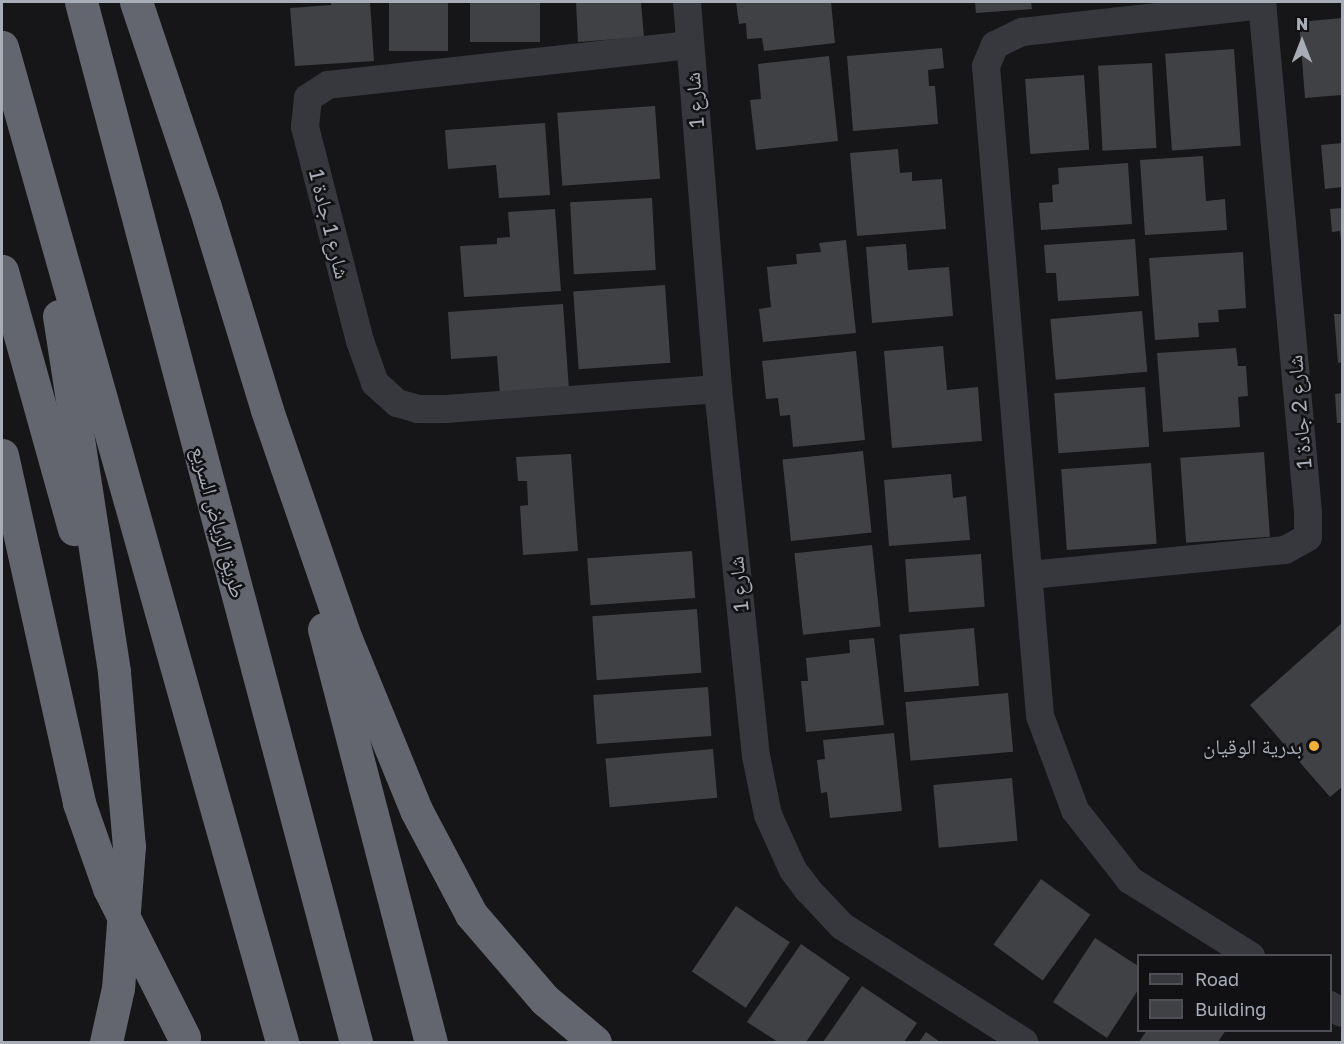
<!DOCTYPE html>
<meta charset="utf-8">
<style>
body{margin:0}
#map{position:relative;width:1344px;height:1044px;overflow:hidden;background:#161618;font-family:"Golos Text","Noto Naskh Arabic",sans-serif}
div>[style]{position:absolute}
.building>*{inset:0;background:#404145;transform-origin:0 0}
.minor>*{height:28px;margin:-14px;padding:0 14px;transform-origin:14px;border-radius:14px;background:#37383d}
.highway>*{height:33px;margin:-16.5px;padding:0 16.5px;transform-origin:16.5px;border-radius:16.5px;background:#63666e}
.highway-bridge>*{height:33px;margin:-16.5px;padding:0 16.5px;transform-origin:16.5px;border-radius:16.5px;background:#63666e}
.dots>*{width:16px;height:16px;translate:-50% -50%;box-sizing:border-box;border:3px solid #111113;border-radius:50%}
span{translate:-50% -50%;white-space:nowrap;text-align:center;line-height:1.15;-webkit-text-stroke:5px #111113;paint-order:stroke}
.street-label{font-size:21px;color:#a8adb8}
.poi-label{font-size:21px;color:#a8adb8}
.right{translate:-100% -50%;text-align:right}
.frame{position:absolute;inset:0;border:3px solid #a8adb8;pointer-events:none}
.legend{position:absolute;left:1137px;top:954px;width:195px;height:78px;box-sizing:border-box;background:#111113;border:2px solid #4d4f55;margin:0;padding:8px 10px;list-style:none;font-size:18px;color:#a8adb8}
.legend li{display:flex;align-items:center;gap:12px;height:30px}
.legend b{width:30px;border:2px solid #4d4f55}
.north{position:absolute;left:1272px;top:12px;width:60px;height:60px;-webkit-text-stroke:4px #111113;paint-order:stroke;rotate:0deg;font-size:16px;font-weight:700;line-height:24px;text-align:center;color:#a8adb8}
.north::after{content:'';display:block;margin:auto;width:21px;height:27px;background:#a8adb8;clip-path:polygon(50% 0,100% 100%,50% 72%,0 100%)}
</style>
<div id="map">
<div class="building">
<i style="clip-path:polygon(331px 2px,370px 2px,374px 61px,295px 66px,290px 8px,331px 5px)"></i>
<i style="left:389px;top:2px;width:59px;height:49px"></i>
<i style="left:470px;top:2px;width:70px;height:40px"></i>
<i style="clip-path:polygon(576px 2px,641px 2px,644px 37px,578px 42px)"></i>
<i style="clip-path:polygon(736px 2px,831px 2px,835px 43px,764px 51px,762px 38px,747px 39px,746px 23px,739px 24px)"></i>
<i style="clip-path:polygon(975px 2px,1031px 2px,1032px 9px,976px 13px)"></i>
<i style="clip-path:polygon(1342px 18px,1342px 95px,1305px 98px,1299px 22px)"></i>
<i style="clip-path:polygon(942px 48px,944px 68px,928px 70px,929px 86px,935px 86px,938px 124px,853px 131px,847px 56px)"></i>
<i style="left:1234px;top:49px;width:97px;height:69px;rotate:86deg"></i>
<i style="clip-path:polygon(829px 56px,838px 141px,756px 150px,750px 100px,761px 99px,758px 64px)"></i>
<i style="left:1152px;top:63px;width:85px;height:54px;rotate:87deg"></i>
<i style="left:1084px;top:75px;width:75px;height:59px;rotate:86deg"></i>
<i style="left:655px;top:106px;width:73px;height:98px;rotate:86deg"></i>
<i style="clip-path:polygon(545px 123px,550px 195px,499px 198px,496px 165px,448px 169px,445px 130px)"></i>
<i style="clip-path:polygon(1342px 143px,1342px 187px,1325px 189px,1321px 145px)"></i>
<i style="clip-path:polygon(898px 149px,900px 173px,912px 172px,912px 181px,942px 179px,946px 229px,857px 236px,850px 153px)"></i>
<i style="clip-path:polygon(1203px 156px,1206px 201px,1225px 199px,1227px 230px,1145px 235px,1140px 160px)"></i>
<i style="clip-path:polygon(1128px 163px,1132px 224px,1041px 230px,1039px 203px,1053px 202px,1052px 185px,1059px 184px,1058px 168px)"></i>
<i style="left:652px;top:198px;width:72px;height:82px;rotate:87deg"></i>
<i style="clip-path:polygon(1342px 208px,1342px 243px,1341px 243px,1340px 231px,1332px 232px,1330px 209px)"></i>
<i style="clip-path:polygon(555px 209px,561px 291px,464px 297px,460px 246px,497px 244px,497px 238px,510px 237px,508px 212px)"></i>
<i style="clip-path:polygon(1135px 239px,1139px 296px,1058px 301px,1056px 273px,1046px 273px,1044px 245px)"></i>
<i style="clip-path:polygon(846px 240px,856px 333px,763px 342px,759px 309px,771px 307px,767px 267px,797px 264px,796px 254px,821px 252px,819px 243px)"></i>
<i style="clip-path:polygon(906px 244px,908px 270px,949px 267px,953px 316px,872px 323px,866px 247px)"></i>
<i style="clip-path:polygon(1243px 252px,1246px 308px,1218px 310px,1219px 322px,1198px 323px,1199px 337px,1155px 340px,1149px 258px)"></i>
<i style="left:665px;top:285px;width:78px;height:92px;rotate:86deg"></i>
<i style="clip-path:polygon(563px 304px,569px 390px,500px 395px,497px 356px,451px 359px,448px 312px)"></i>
<i style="left:1142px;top:311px;width:61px;height:92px;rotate:85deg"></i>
<i style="clip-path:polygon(1334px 314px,1342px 314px,1342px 362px,1338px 363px)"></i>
<i style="clip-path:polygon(943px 346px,947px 390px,978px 387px,982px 441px,892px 448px,884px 351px)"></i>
<i style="clip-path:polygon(1236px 348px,1238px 366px,1246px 366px,1248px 396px,1238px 397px,1240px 427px,1163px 432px,1157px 353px)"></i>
<i style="clip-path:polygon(856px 351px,865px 440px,793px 447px,790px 415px,780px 416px,778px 398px,766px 399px,762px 361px)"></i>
<i style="left:1145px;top:387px;width:60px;height:91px;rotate:86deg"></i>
<i style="clip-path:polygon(1342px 393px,1342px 423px,1337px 423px,1335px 394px)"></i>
<i style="left:863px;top:451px;width:82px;height:81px;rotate:84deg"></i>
<i style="left:1264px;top:452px;width:85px;height:84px;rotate:86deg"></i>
<i style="clip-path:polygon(571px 454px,578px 551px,523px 555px,520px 506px,528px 505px,527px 481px,518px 481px,516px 457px)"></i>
<i style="left:1151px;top:463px;width:81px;height:90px;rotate:86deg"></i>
<i style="clip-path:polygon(951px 474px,953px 498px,966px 496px,970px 540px,889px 546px,884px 480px)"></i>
<i style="left:872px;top:545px;width:82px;height:78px;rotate:84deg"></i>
<i style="left:692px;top:551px;width:47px;height:105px;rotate:86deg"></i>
<i style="left:981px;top:554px;width:53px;height:76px;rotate:86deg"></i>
<i style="left:697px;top:609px;width:64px;height:105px;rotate:86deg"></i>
<i style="clip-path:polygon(1342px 623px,1342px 787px,1330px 797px,1250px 705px)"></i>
<i style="left:974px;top:628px;width:58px;height:75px;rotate:85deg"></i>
<i style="clip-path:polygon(874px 638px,884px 725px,806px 732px,801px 681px,808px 681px,806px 658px,850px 653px,849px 640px)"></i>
<i style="left:708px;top:687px;width:49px;height:115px;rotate:86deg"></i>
<i style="left:1008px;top:693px;width:59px;height:103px;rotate:85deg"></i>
<i style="clip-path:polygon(894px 733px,902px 811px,830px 818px,827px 792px,821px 793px,817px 760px,825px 759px,823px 740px)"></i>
<i style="left:713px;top:749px;width:49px;height:108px;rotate:85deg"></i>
<i style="left:1012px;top:778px;width:63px;height:79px;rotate:85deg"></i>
<i style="left:1041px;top:879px;width:61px;height:81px;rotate:36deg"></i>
<i style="left:736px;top:906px;width:65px;height:79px;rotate:34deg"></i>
<i style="clip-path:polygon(1095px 938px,1138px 966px,1138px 990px,1107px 1038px,1053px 1002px)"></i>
<i style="clip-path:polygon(801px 944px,850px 978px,806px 1042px,778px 1042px,747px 1022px)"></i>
<i style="clip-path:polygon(862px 986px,917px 1023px,904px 1042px,823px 1042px)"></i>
<i style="clip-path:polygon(1147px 1030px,1226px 1030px,1218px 1042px,1139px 1042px)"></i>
<i style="clip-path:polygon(926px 1032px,940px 1042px,919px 1042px)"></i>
</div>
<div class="minor">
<i style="left:687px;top:2px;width:388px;rotate:85.4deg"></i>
<i style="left:718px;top:389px;width:369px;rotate:84.1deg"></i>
<i style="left:756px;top:756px;width:60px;rotate:78.5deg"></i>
<i style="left:768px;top:815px;width:60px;rotate:65.6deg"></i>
<i style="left:793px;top:870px;width:25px;rotate:53deg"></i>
<i style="left:808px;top:890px;width:50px;rotate:46.6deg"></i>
<i style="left:842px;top:926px;width:216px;rotate:32.5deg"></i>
<i style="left:690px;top:45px;width:364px;rotate:173.7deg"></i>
<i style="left:328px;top:85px;width:24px;rotate:147deg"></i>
<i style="left:308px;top:98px;width:29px;rotate:96deg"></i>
<i style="left:305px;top:127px;width:221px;rotate:75.6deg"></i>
<i style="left:360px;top:341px;width:45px;rotate:70.3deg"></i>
<i style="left:375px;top:383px;width:30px;rotate:42deg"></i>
<i style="left:397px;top:403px;width:22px;rotate:16deg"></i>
<i style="left:418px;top:409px;width:28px"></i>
<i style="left:446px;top:409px;width:273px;rotate:-4.2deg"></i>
<i style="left:1030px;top:575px;width:256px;rotate:-5.6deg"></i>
<i style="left:1285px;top:550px;width:26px;rotate:-29deg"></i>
<i style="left:1308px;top:537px;width:25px;rotate:-90deg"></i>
<i style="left:1308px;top:512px;width:512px;rotate:-95.15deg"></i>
<i style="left:1251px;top:956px;width:143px;rotate:-147.9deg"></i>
<i style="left:1130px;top:880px;width:89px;rotate:-128.2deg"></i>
<i style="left:1075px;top:810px;width:100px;rotate:-110.4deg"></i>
<i style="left:1040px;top:716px;width:652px;rotate:-94.75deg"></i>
<i style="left:986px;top:66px;width:23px;rotate:-67deg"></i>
<i style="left:995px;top:45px;width:30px;rotate:-26deg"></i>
<i style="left:1022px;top:32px;width:242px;rotate:-6.4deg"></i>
<i style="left:1330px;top:1005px;width:14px;rotate:34deg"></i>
</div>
<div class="highway">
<i style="left:81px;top:2px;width:1076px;rotate:75.19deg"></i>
<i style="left:136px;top:2px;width:216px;rotate:71.4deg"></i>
<i style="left:205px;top:207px;width:212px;rotate:73deg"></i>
<i style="left:267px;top:410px;width:242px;rotate:71deg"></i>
<i style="left:346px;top:639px;width:185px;rotate:67.7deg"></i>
<i style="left:416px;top:810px;width:118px;rotate:62.1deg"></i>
<i style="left:471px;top:914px;width:113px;rotate:49.3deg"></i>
<i style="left:545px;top:1000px;width:65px;rotate:40deg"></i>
<i style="left:2px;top:47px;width:1034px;rotate:74.28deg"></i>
<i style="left:2px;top:271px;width:268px;rotate:74.4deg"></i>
<i style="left:59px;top:316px;width:360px;rotate:81.2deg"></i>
<i style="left:114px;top:672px;width:175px;rotate:85.1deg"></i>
<i style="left:129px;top:846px;width:142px;rotate:94.4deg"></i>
<i style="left:118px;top:988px;width:55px;rotate:102.5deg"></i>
<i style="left:2px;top:455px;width:356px;rotate:77.5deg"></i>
<i style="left:324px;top:629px;width:427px;rotate:75.5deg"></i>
</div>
<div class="highway-bridge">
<i style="left:79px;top:803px;width:90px;rotate:70.6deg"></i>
<i style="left:109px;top:888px;width:167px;rotate:63.3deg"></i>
</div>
<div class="dots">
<i style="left:1314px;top:746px;background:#f2b134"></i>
</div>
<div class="street-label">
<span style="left:694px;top:100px;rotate:-95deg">شارع 1</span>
<span style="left:330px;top:224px;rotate:76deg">شارع 1 جادة 1</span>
<span style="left:1299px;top:412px;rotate:-95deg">شارع 2 جادة 1</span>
<span style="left:219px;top:522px;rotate:75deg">طريق الرياض السريع</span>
<span style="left:738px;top:584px;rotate:-96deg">شارع 1</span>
</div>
<div class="poi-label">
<span class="right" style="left:1302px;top:746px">بدرية الوقيان</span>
</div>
<div class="frame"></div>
<ul class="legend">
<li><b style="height:8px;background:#37383d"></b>Road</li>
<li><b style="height:16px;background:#404145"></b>Building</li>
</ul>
<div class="north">N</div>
</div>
